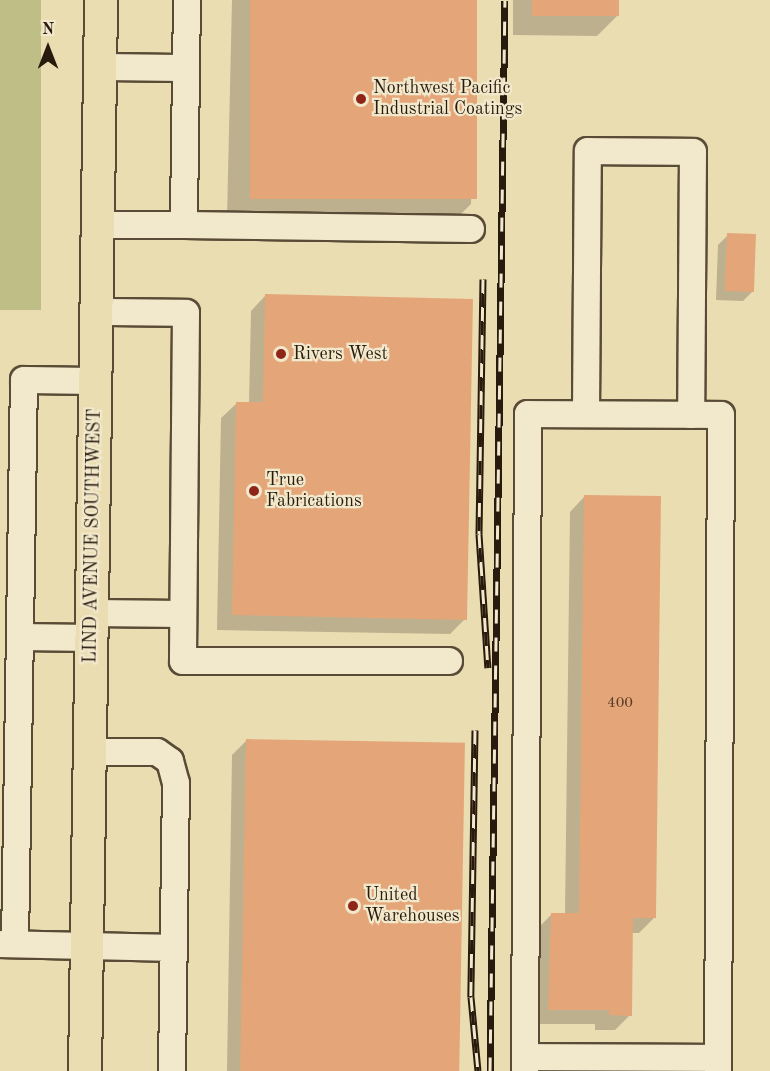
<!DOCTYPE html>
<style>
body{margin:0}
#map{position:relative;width:770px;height:1071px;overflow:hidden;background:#ebddb2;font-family:"Old Standard TT",serif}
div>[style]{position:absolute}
.green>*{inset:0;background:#c0be87;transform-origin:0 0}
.shadow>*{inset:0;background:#0003}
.building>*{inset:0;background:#e4a679;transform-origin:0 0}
.roads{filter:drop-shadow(2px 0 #594b36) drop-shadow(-2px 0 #594b36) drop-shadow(0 2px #594b36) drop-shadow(0 -2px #594b36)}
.minor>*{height:26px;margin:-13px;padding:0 13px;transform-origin:13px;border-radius:13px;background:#f2e9cd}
.major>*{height:32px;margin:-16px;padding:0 16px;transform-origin:16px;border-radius:16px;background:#ebddb2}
.rail>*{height:7px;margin-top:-3.5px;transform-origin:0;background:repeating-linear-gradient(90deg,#f2e9cd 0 14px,#281a0d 0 28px);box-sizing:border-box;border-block:2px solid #281a0d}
.dots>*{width:16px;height:16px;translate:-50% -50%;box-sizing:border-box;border:3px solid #f2e9cd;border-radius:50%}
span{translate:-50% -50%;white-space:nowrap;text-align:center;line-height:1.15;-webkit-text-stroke:4.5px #f2e9cd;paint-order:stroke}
.number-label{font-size:15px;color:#573d28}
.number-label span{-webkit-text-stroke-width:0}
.poi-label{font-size:18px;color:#281a0d}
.left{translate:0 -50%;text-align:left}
.street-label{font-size:18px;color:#281a0d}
.north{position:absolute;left:18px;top:18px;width:60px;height:60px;-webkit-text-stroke:4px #f2e9cd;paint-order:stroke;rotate:0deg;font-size:16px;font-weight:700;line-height:24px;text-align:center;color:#281a0d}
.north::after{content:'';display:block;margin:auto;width:21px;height:27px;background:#281a0d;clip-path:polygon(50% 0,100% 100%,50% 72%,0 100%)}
</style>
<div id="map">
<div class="green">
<i style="left:0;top:0;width:41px;height:310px"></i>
</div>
<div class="shadow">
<i style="clip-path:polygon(232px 0,476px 0,471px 204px,452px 223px,227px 218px)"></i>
<i style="clip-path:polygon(513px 0,617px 0,617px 16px,597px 36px,513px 35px)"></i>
<i style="clip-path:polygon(728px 235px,753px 291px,743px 301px,716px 300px,718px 245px)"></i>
<i style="clip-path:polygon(265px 296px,465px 619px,450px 634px,217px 630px,221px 418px,236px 404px,249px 404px,251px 311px)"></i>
<i style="clip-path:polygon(584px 497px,654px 918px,639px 933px,631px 933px,630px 1015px,615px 1030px,595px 1030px,595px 1024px,534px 1024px,537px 929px,552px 914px,565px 914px,570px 512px)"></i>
<i style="clip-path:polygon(247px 740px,459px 1071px,227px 1071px,232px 755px)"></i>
</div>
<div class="building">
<i style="left:250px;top:0;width:227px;height:199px"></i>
<i style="left:532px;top:0;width:87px;height:16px"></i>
<i style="left:727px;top:233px;width:29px;height:58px;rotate:2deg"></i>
<i style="clip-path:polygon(265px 294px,473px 299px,467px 620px,232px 615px,236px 402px,263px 402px)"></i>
<i style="clip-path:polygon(584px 495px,661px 496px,656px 918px,633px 918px,632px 1016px,609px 1015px,609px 1010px,548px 1010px,551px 913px,579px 913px)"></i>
<i style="left:246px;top:739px;width:219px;height:332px;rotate:1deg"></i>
</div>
<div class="roads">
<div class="minor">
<i style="left:187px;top:0;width:225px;rotate:90.8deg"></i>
<i style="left:184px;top:225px;width:287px;rotate:0.8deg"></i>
<i style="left:100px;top:67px;width:86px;rotate:0.7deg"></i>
<i style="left:98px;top:225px;width:86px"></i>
<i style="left:97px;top:312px;width:89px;rotate:0.6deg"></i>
<i style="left:186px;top:313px;width:348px;rotate:90.5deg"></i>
<i style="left:183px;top:661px;width:266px"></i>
<i style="left:586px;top:414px;width:263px;rotate:-89.6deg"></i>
<i style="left:588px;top:151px;width:105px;rotate:0.5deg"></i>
<i style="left:693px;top:152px;width:263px;rotate:90.4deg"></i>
<i style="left:92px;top:613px;width:91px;rotate:0.6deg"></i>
<i style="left:20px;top:637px;width:72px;rotate:0.8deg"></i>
<i style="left:90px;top:752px;width:67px"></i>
<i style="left:157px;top:752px;width:16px;rotate:35deg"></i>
<i style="left:170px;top:761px;width:23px;rotate:75deg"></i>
<i style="left:176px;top:783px;width:288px;rotate:90.8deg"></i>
<i style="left:0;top:944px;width:174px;rotate:1.3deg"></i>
<i style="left:15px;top:944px;width:564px;rotate:-89.09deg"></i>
<i style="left:24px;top:380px;width:72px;rotate:0.8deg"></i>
<i style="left:525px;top:1057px;width:193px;rotate:0.3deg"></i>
<i style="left:525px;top:1071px;width:657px;rotate:-89.74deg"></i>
<i style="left:528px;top:414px;width:193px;rotate:0.3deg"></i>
<i style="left:721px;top:415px;width:656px;rotate:90.26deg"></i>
</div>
<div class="major">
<i style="left:85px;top:1071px;width:1071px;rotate:-89.14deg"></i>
</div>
</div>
<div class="rail">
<i style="left:483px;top:279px;width:255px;rotate:90.9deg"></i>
<i style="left:479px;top:534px;width:134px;rotate:86.2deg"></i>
<i style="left:475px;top:730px;width:267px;rotate:90.9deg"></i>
<i style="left:471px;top:997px;width:74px;rotate:84.6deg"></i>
<i style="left:490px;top:1071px;width:1071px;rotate:-89.2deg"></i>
</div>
<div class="dots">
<i style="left:361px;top:99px;background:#8f2418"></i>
<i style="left:281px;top:354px;background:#8f2418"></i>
<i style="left:254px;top:491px;background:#8f2418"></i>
<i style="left:353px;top:906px;background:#8f2418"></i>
</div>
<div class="number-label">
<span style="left:620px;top:704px">400</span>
</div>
<div class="poi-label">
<span class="left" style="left:373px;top:99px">Northwest Pacific<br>Industrial Coatings</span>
<span class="left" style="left:293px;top:354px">Rivers West</span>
<span class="left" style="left:266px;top:491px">True<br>Fabrications</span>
<span class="left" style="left:365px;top:906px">United<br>Warehouses</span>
</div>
<div class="street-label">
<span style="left:93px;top:536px;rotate:-89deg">LIND AVENUE SOUTHWEST</span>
</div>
<div class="north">N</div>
</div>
